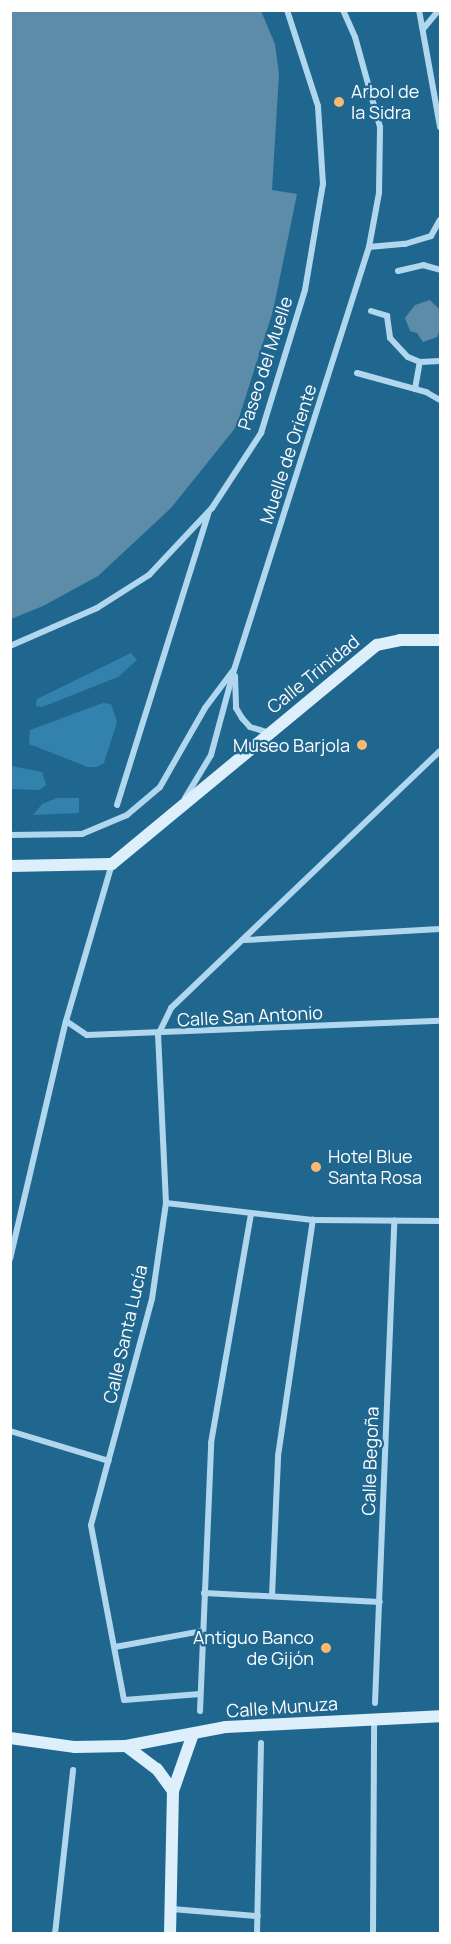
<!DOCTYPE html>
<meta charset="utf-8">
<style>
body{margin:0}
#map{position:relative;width:451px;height:1944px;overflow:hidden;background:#206790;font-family:Manrope,sans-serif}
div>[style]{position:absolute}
.green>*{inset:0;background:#3382ae}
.water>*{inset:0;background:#5d8ca9}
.street>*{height:6px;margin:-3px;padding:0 3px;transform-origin:3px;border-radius:3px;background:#b0d7ed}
.secondary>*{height:12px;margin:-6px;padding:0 6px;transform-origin:6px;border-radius:6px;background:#dceffa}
.dots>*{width:16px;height:16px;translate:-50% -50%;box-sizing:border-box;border:3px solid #206790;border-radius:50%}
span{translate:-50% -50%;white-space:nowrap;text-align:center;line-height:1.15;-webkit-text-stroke:4.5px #206790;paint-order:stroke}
.poi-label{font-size:18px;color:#fff}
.left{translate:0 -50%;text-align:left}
.right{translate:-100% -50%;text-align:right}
.street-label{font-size:18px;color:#fff}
.frame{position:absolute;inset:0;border:12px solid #fff;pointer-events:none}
</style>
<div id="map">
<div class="green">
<i style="clip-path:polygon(131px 653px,137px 660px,118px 677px,42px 707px,36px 706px,37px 699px)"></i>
<i style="clip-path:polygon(103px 703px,111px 704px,117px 722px,104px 763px,97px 767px,88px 767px,29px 744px,30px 730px)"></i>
<i style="clip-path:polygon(11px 766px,42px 772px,46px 785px,39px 790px,11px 789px)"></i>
<i style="clip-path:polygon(57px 798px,79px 798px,79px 813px,33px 815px,42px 804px)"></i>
</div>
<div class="water">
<i style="clip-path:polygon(11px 10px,261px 11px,275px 44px,279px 74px,272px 190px,297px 194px,273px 311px,236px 427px,171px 508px,98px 576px,43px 606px,11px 619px)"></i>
<i style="clip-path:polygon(430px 300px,440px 310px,440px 330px,437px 337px,423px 342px,417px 333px,410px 331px,405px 318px,415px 305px)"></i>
</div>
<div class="street">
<i style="left:419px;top:10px;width:119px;rotate:79.8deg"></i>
<i style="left:423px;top:29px;width:25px;rotate:-50deg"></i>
<i style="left:369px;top:247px;width:36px;rotate:-5deg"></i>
<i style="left:405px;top:244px;width:27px;rotate:-17deg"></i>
<i style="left:431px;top:236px;width:18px;rotate:-61deg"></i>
<i style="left:398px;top:271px;width:26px;rotate:-13deg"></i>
<i style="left:423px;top:265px;width:18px;rotate:16deg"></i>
<i style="left:371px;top:311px;width:17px;rotate:17deg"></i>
<i style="left:387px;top:316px;width:22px;rotate:82deg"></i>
<i style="left:390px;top:338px;width:26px;rotate:47deg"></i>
<i style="left:408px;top:357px;width:13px;rotate:23deg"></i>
<i style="left:420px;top:362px;width:20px;rotate:-3deg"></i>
<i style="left:357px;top:373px;width:72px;rotate:15.4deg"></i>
<i style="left:426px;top:392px;width:16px;rotate:30deg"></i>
<i style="left:415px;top:389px;width:27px;rotate:-80deg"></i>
<i style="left:10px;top:646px;width:95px;rotate:-23.6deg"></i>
<i style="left:97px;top:608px;width:62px;rotate:-32.4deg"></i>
<i style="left:149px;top:575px;width:92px;rotate:-46.8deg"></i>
<i style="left:212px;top:508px;width:90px;rotate:-56.8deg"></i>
<i style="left:261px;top:433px;width:150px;rotate:-72.9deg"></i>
<i style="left:305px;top:290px;width:108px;rotate:-80.4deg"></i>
<i style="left:323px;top:184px;width:78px;rotate:-93.7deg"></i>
<i style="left:318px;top:106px;width:101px;rotate:-107.9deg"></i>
<i style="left:235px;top:676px;width:32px;rotate:88deg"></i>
<i style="left:236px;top:708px;width:12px;rotate:59deg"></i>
<i style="left:242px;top:718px;width:12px;rotate:48deg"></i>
<i style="left:250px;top:727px;width:21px;rotate:17deg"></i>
<i style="left:185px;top:798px;width:50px;rotate:-58.8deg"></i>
<i style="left:211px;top:755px;width:88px;rotate:-74.9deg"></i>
<i style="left:234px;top:670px;width:444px;rotate:-72.3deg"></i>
<i style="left:369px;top:247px;width:55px;rotate:-79.5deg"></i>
<i style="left:379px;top:193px;width:66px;rotate:-89.1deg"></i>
<i style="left:380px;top:127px;width:93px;rotate:-105.5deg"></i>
<i style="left:355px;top:37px;width:30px;rotate:-114deg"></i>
<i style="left:117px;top:805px;width:305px;rotate:-72.6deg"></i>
<i style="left:10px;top:835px;width:72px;rotate:-0.8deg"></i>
<i style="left:82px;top:834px;width:49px;rotate:-22.9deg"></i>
<i style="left:127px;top:815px;width:43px;rotate:-40.3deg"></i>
<i style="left:160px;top:787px;width:91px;rotate:-60.3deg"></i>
<i style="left:205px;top:708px;width:45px;rotate:-53.1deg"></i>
<i style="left:245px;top:940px;width:195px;rotate:-3.2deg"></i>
<i style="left:66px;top:1021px;width:25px;rotate:34deg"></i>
<i style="left:87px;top:1035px;width:353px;rotate:-2.3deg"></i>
<i style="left:166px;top:1203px;width:148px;rotate:6.6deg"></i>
<i style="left:313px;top:1220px;width:127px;rotate:0.5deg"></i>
<i style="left:10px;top:1259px;width:244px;rotate:-76.8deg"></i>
<i style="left:66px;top:1021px;width:164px;rotate:-73.7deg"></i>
<i style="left:10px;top:1431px;width:103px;rotate:16.9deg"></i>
<i style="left:204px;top:1593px;width:176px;rotate:2.9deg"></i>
<i style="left:272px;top:1596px;width:140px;rotate:-87.5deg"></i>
<i style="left:278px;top:1456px;width:239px;rotate:-81.6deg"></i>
<i style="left:115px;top:1647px;width:88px;rotate:-10.4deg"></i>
<i style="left:200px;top:1694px;width:76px;rotate:175.5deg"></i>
<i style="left:124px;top:1700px;width:178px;rotate:-100.7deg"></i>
<i style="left:91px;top:1525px;width:234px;rotate:-74.9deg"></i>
<i style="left:152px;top:1299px;width:97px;rotate:-81.7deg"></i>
<i style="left:166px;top:1203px;width:168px;rotate:-92.7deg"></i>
<i style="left:158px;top:1035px;width:30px;rotate:-64deg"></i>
<i style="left:171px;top:1008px;width:372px;rotate:-43.7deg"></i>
<i style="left:375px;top:1703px;width:483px;rotate:-87.7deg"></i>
<i style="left:200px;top:1711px;width:268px;rotate:-87.6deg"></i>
<i style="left:211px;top:1443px;width:232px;rotate:-80.1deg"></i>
<i style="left:172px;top:1909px;width:86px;rotate:4.7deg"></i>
<i style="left:55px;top:1934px;width:165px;rotate:-83.7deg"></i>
<i style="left:257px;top:1934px;width:191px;rotate:-88.8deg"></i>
<i style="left:373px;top:1934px;width:215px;rotate:-89.7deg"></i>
</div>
<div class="secondary">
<i style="left:10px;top:866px;width:102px;rotate:-1.1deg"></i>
<i style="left:112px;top:864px;width:344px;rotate:-39.6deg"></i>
<i style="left:377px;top:645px;width:24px;rotate:-12deg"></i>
<i style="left:400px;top:640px;width:40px"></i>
<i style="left:10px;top:1738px;width:66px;rotate:7.9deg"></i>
<i style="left:75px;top:1747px;width:51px;rotate:-1.1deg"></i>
<i style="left:126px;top:1746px;width:102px;rotate:-10.8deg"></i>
<i style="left:226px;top:1727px;width:214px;rotate:-2.9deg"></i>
<i style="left:126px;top:1746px;width:39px;rotate:37deg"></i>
<i style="left:157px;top:1769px;width:27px;rotate:54deg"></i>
<i style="left:170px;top:1934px;width:143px;rotate:-88.8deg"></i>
<i style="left:173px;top:1791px;width:60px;rotate:-70.7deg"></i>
</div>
<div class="dots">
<i style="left:339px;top:102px;background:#fbb870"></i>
<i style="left:362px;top:745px;background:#fbb870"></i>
<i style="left:316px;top:1167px;background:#fbb870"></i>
<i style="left:326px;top:1648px;background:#fbb870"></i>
</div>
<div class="poi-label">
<span class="left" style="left:351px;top:102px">Arbol de<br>la Sidra</span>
<span class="right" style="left:350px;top:745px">Museo Barjola</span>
<span class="left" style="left:328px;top:1167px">Hotel Blue<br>Santa Rosa</span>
<span class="right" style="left:314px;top:1648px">Antiguo Banco<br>de Gijón</span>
</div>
<div class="street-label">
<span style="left:265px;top:363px;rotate:-72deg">Paseo del Muelle</span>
<span style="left:288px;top:454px;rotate:-72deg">Muelle de Oriente</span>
<span style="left:313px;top:674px;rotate:-39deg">Calle Trinidad</span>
<span style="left:250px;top:1016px;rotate:-3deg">Calle San Antonio</span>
<span style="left:125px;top:1334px;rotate:-77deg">Calle Santa Lucía</span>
<span style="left:370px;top:1461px;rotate:-88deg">Calle Begoña</span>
<span style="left:282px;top:1707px;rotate:-4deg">Calle Munuza</span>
</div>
<div class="frame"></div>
</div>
